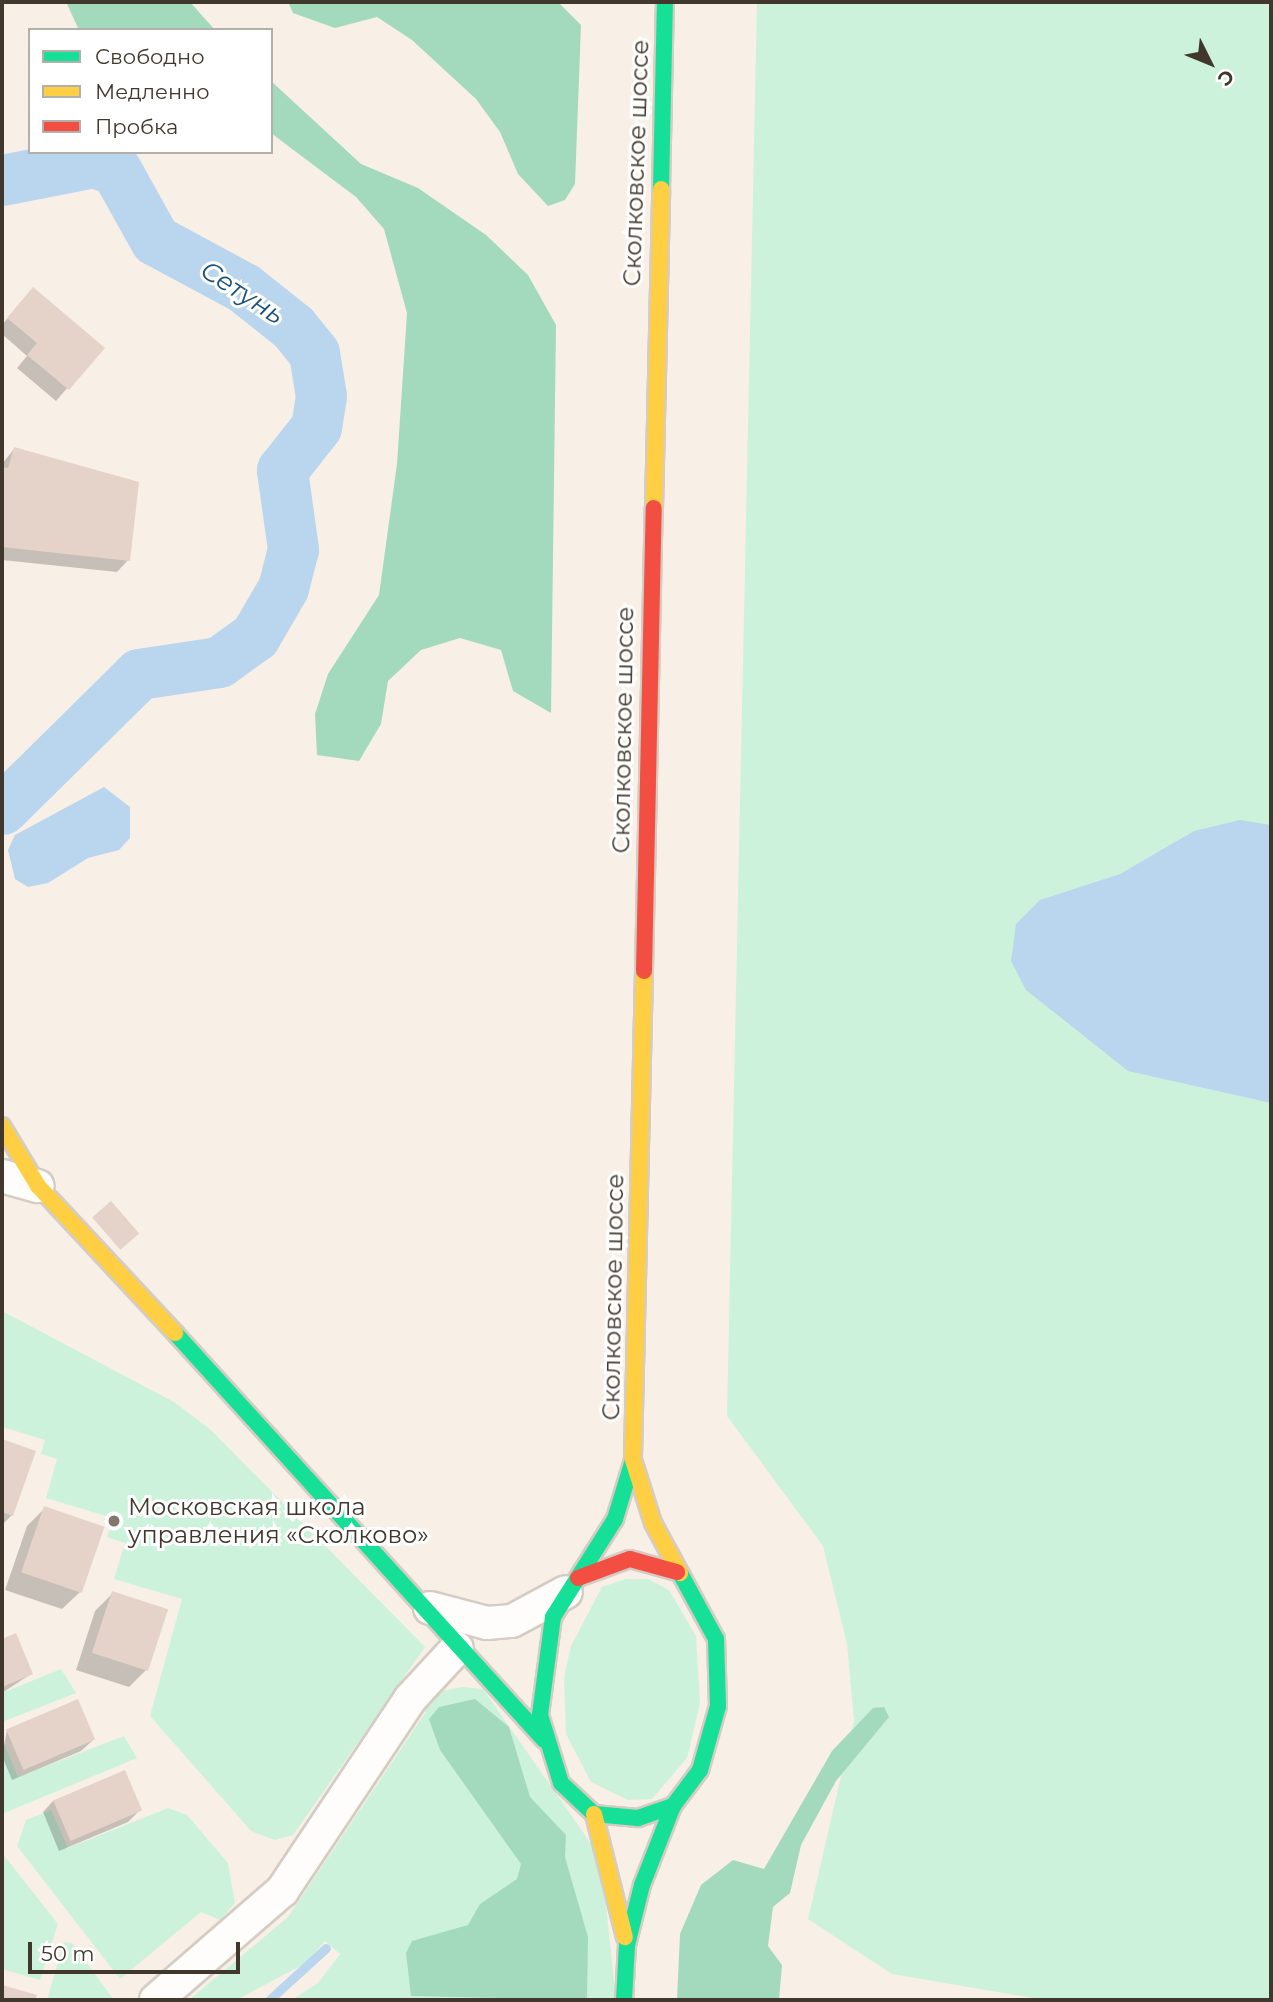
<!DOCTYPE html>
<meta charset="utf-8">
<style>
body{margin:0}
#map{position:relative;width:1273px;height:2002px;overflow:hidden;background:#f8efe6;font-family:Montserrat,sans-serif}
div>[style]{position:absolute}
.green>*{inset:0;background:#cdf2db}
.forest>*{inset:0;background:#a3dabe}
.water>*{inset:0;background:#bad6ef}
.shadow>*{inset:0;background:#0003}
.stream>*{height:9px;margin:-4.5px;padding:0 4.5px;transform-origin:4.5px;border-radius:4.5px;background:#bad6ef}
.river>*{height:51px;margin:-25.5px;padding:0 25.5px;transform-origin:25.5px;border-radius:25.5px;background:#bad6ef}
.building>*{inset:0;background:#e5d3c9;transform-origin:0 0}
.roads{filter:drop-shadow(2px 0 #d5ccc3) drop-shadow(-2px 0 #d5ccc3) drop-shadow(0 2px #d5ccc3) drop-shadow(0 -2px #d5ccc3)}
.street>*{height:32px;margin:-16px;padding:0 16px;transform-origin:16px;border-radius:16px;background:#fefdfb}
.fast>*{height:16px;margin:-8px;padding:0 8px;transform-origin:8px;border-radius:8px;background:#16e098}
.slow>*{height:16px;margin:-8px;padding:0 8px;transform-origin:8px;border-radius:8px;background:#ffcf43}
.jam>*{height:16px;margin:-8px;padding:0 8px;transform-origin:8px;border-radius:8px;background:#f24e42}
.dots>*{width:19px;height:19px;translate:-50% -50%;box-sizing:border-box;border:4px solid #fff;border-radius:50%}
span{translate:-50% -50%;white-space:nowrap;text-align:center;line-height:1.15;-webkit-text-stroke:6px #fff;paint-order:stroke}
.street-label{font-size:24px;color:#41372c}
.poi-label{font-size:24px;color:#41372c}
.left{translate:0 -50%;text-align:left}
.water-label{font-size:26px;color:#19517a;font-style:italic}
.frame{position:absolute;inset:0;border:4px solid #41372c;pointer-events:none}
.legend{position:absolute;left:28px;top:28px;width:245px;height:126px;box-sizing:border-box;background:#fff;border:2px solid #b3afab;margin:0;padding:9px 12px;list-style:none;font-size:21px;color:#41372c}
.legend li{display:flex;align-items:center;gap:14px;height:35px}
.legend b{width:35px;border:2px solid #b3afab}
.north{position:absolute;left:1175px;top:28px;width:70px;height:70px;-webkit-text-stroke:5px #fff;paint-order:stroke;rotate:133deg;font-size:19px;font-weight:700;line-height:28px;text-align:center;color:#41372c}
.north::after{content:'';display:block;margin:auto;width:24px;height:32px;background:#41372c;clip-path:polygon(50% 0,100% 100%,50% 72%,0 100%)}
.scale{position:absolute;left:28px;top:1942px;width:212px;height:32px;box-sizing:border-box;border:4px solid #41372c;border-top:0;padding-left:9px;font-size:21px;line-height:24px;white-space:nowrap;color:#41372c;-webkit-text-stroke:5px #fff;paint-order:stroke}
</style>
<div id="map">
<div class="green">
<i style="clip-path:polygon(757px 2px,1271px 2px,1271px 2000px,1045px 2000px,892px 1974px,808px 1919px,854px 1720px,847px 1644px,823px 1546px,727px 1416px)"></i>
<i style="clip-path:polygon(2px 1311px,174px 1402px,211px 1430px,425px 1647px,293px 1835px,275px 1840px,251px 1831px,150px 1716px,182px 1599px,114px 1579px,125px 1543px,107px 1537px,113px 1518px,46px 1498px,57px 1459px,41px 1454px,45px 1440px,2px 1427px)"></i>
<i style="clip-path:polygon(625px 1579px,648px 1579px,669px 1590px,696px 1636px,700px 1703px,687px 1758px,652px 1799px,628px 1800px,591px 1782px,566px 1734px,564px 1677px,571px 1646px,602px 1587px)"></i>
<i style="clip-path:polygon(61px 1669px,76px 1693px,2px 1722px,2px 1693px)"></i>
<i style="clip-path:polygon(462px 1687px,483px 1689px,601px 1858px,616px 2000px,292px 2000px,318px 1983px,340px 1954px,325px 1941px,306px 1963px,236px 2000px,189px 2000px,288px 1917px,419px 1722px,426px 1712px,420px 1707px,442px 1691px)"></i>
<i style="clip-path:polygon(124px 1736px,137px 1758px,2px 1814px,2px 1739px,18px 1777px)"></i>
<i style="clip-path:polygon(168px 1808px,187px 1815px,228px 1863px,235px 1903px,220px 1920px,201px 1912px,120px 1979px,17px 1846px,26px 1820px,51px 1810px,68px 1848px)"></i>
<i style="clip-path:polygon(2px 1853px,58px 1924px,40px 1980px,2px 1969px)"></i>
<i style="clip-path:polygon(64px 1942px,72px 1943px,114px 2000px,47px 2000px)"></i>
</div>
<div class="forest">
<i style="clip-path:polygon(66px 2px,190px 2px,215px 30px,79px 30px)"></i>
<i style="clip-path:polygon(288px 2px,558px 2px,581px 25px,575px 184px,565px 200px,548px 206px,518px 174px,500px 132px,476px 99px,412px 40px,377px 17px,335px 28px,293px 13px)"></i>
<i style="clip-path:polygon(271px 81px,361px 164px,418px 188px,486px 235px,528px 275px,556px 325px,551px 713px,513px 691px,501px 650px,460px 638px,421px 650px,388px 681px,381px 724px,359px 761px,317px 755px,315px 714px,328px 674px,379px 595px,397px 464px,407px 313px,384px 229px,356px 197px,271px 133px)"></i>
<i style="clip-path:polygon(475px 1699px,509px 1727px,530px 1797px,566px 1835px,565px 1857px,588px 1937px,587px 2000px,411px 1996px,406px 1953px,412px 1941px,468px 1925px,480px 1904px,517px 1879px,521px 1864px,440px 1750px,429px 1719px,439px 1707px)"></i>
<i style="clip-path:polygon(884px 1707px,889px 1717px,836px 1781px,801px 1845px,790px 1893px,773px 1907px,768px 1946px,782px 1965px,779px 2000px,677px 2000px,680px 1934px,701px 1885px,733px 1860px,764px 1869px,832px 1751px,873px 1708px)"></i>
</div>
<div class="water">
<i style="clip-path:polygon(104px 787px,130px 807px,130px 838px,119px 850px,88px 858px,48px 883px,28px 887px,15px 879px,8px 850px,15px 835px)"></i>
<i style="clip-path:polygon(1240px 820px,1271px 825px,1271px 1103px,1128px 1071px,1026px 990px,1011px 961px,1016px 924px,1040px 900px,1120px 874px,1194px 831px)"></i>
</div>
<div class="shadow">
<i style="clip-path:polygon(22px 301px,102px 348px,56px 401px,17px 368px,27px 356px,2px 334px,2px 325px)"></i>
<i style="clip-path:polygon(14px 449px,128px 560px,117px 572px,2px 560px,2px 464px)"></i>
<i style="clip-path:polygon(2px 1441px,33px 1452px,12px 1515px,2px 1525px)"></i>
<i style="clip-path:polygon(45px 1508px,80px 1592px,62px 1609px,5px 1590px,27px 1526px)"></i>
<i style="clip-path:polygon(113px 1593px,146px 1670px,129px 1687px,76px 1670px,95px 1611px)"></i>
<i style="clip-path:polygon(15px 1635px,31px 1674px,2px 1693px,2px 1641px)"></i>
<i style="clip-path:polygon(7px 1730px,93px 1740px,81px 1751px,12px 1780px,2px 1756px)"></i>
<i style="clip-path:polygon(54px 1800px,140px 1810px,128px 1822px,59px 1851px,43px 1812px)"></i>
</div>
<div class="stream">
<i style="left:269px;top:2000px;width:77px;rotate:-42.4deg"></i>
</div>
<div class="river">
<i style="left:2px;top:180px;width:94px;rotate:-11.1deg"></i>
<i style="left:94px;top:162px;width:23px;rotate:20deg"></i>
<i style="left:116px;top:170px;width:80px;rotate:60.9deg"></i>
<i style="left:155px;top:240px;width:101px;rotate:28.3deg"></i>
<i style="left:244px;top:288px;width:63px;rotate:38.5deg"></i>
<i style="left:293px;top:327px;width:33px;rotate:51deg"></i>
<i style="left:314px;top:353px;width:44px;rotate:80.8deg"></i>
<i style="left:321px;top:396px;width:31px;rotate:99deg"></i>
<i style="left:316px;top:427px;width:55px;rotate:128.3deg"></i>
<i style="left:282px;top:470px;width:80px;rotate:82.1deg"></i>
<i style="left:293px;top:549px;width:40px;rotate:104.4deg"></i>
<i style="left:283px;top:588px;width:56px;rotate:120.3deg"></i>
<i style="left:255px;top:636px;width:44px;rotate:144.2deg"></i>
<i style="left:219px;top:662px;width:81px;rotate:171.5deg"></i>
<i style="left:139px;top:674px;width:192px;rotate:135.4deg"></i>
</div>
<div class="building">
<i style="clip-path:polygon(33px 287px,105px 348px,69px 390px,27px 355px,37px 343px,7px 318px)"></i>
<i style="clip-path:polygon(14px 447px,139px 482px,130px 561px,2px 547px,2px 467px,8px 468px)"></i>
<i style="left:111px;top:1201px;width:43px;height:25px;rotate:49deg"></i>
<i style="clip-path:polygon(2px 1439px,36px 1451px,13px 1516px,2px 1512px)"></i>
<i style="left:44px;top:1506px;width:64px;height:70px;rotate:19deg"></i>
<i style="left:112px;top:1591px;width:59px;height:65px;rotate:18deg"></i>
<i style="clip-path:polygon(16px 1633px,33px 1674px,2px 1687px,2px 1639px)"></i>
<i style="left:78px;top:1699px;width:44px;height:78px;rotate:67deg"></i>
<i style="left:125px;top:1770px;width:44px;height:78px;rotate:67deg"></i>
<i style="clip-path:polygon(2px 1985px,37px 1995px,35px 2000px,2px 2000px)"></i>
</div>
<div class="roads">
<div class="street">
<i style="left:2px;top:1176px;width:37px;rotate:16deg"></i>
<i style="left:430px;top:1608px;width:59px;rotate:14.7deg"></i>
<i style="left:487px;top:1623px;width:25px;rotate:-5deg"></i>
<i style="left:512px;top:1621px;width:61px;rotate:-28.2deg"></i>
<i style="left:156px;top:2000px;width:167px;rotate:-40.9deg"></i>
<i style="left:282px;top:1891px;width:231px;rotate:-56.3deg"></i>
<i style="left:410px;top:1699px;width:69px;rotate:-47.3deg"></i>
</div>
<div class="fast">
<i style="left:661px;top:189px;width:187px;rotate:-88.8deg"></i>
<i style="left:175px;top:1333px;width:549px;rotate:47.8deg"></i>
<i style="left:633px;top:1460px;width:62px;rotate:107deg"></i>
<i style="left:615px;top:1519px;width:116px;rotate:122.3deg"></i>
<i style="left:553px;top:1617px;width:99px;rotate:97.6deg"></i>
<i style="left:540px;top:1715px;width:71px;rotate:72.8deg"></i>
<i style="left:561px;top:1783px;width:45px;rotate:43.2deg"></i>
<i style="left:594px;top:1814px;width:44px;rotate:5.2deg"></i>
<i style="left:638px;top:1818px;width:37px;rotate:-19deg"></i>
<i style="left:624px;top:2000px;width:55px;rotate:-86.9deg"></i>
<i style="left:627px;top:1945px;width:62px;rotate:-76deg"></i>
<i style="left:642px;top:1885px;width:85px;rotate:-68.6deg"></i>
<i style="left:673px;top:1806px;width:45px;rotate:-53.1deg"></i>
<i style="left:700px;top:1770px;width:66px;rotate:-74.3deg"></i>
<i style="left:718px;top:1706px;width:67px;rotate:-91.7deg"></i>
<i style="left:716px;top:1639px;width:75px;rotate:-118.6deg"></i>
</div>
<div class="slow">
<i style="left:654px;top:508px;width:319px;rotate:-88.7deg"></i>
<i style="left:644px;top:971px;width:489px;rotate:91.3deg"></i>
<i style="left:633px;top:1460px;width:66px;rotate:72.4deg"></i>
<i style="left:653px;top:1523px;width:57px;rotate:61.6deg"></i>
<i style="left:2px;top:1126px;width:70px;rotate:59deg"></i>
<i style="left:38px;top:1186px;width:201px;rotate:47deg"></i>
<i style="left:594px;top:1814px;width:127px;rotate:75.9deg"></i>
</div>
<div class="jam">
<i style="left:644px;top:971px;width:463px;rotate:-88.8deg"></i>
<i style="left:578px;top:1578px;width:55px;rotate:-20.1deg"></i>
<i style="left:630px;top:1559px;width:49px;rotate:15.5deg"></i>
</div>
</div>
<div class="dots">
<i style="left:114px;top:1521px;background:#81776d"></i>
</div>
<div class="street-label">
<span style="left:636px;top:163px;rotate:-88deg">Сколковское шоссе</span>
<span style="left:623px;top:730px;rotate:-89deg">Сколковское шоссе</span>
<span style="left:613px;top:1297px;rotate:-89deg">Сколковское шоссе</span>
</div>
<div class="poi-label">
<span class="left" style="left:128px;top:1521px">Московская школа<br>управления «Сколково»</span>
</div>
<div class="water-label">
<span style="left:242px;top:293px;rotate:33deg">Сетунь</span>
</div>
<div class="frame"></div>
<ul class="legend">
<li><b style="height:9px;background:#16e098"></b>Свободно</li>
<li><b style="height:9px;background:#ffcf43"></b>Медленно</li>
<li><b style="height:9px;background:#f24e42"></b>Пробка</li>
</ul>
<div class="north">С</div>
<div class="scale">50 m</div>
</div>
